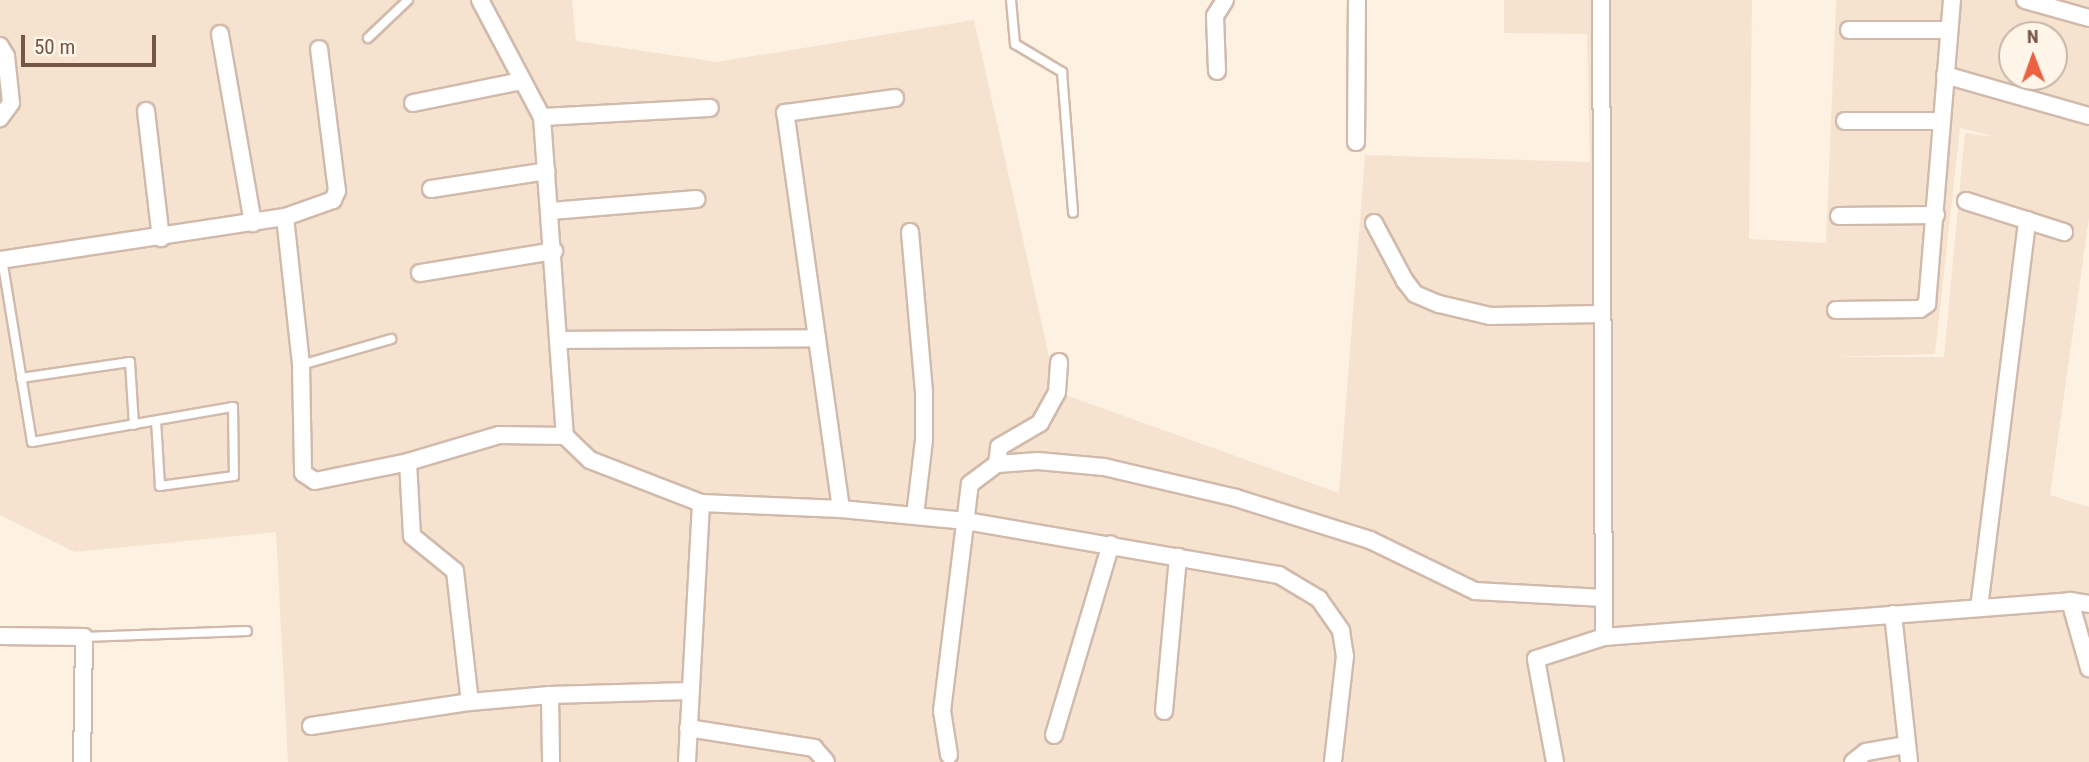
<!DOCTYPE html>
<style>
body{margin:0}
#map{position:relative;width:2089px;height:762px;overflow:hidden;background:#fdf1e2;font-family:"Roboto Condensed",sans-serif}
div>[style]{position:absolute}
.residential>*{inset:0;background:#f5e3d0}
.roads{filter:drop-shadow(2px 0 #d1baab) drop-shadow(-2px 0 #d1baab) drop-shadow(0 2px #d1baab) drop-shadow(0 -2px #d1baab)}
.service>*{height:8px;margin:-4px;padding:0 4px;transform-origin:4px;border-radius:4px;background:#fff}
.minor>*{height:16px;margin:-8px;padding:0 8px;transform-origin:8px;border-radius:8px;background:#fff}
span{translate:-50% -50%;white-space:nowrap;text-align:center;line-height:1.15;-webkit-text-stroke:5px #fff5e9;paint-order:stroke}
.north{position:absolute;left:1998px;top:21px;width:70px;height:70px;box-sizing:border-box;background:#fff5e9;border:2px solid #c8b5a8;border-radius:50%;rotate:359deg;font-size:19px;font-weight:700;line-height:28px;text-align:center;color:#765647}
.north::after{content:'';display:block;margin:auto;width:24px;height:32px;background:#ec6141;clip-path:polygon(50% 0,100% 100%,50% 72%,0 100%)}
.scale{position:absolute;left:21px;top:35px;width:135px;height:32px;box-sizing:border-box;border:4px solid #765647;border-top:0;padding-left:9px;font-size:21px;line-height:24px;white-space:nowrap;color:#765647;-webkit-text-stroke:5px #fff5e9;paint-order:stroke}
</style>
<div id="map">
<div class="residential">
<i style="clip-path:polygon(evenodd,0 0,572px 0,576px 41px,717px 62px,974px 20px,1057px 392px,1339px 493px,1365px 155px,1590px 162px,1587px 34px,1504px 33px,1504px 0,1752px 0,1749px 239px,1826px 243px,1836px 0,2089px 0,2089px 218px,2050px 495px,2089px 507px,2089px 762px,288px 762px,276px 532px,75px 552px,0 515px,0 0,2012px 35px,2054px 35px,2054px 77px,2012px 77px,2012px 35px,0 0,1960px 128px,1997px 137px,1965px 133px,1944px 357px,1830px 357px,1935px 354px,1960px 128px)"></i>
</div>
<div class="roads">
<div class="service">
<i style="left:1011px;top:0;width:44px;rotate:84.8deg"></i>
<i style="left:1015px;top:44px;width:55px;rotate:30.8deg"></i>
<i style="left:1062px;top:72px;width:141px;rotate:85.5deg"></i>
<i style="left:368px;top:38px;width:55px;rotate:-43.5deg"></i>
<i style="left:2px;top:259px;width:185px;rotate:80.7deg"></i>
<i style="left:32px;top:442px;width:204px;rotate:-9.9deg"></i>
<i style="left:233px;top:407px;width:69px;rotate:89.2deg"></i>
<i style="left:234px;top:476px;width:75px;rotate:172.3deg"></i>
<i style="left:160px;top:486px;width:65px;rotate:-93.5deg"></i>
<i style="left:301px;top:365px;width:94px;rotate:-16.1deg"></i>
<i style="left:21px;top:378px;width:110px;rotate:-8.4deg"></i>
<i style="left:130px;top:362px;width:63px;rotate:86.4deg"></i>
<i style="left:84px;top:637px;width:163px;rotate:-2.1deg"></i>
</div>
<div class="minor">
<i style="left:480px;top:0;width:132px;rotate:62.1deg"></i>
<i style="left:542px;top:117px;width:320px;rotate:85.9deg"></i>
<i style="left:1601px;top:0;width:637px;rotate:89.73deg"></i>
<i style="left:1604px;top:637px;width:467px;rotate:-4.4deg"></i>
<i style="left:2070px;top:601px;width:19px;rotate:9deg"></i>
<i style="left:2025px;top:0;width:66px;rotate:15.7deg"></i>
<i style="left:1849px;top:30px;width:100px"></i>
<i style="left:220px;top:34px;width:192px;rotate:80.1deg"></i>
<i style="left:0;top:46px;width:12px;rotate:59deg"></i>
<i style="left:6px;top:56px;width:47px;rotate:83.9deg"></i>
<i style="left:11px;top:103px;width:19px;rotate:126deg"></i>
<i style="left:1217px;top:71px;width:55px;rotate:-92.1deg"></i>
<i style="left:1215px;top:16px;width:19px;rotate:-58deg"></i>
<i style="left:1945px;top:75px;width:150px;rotate:15.9deg"></i>
<i style="left:413px;top:103px;width:110px;rotate:-11.5deg"></i>
<i style="left:146px;top:111px;width:128px;rotate:83.3deg"></i>
<i style="left:542px;top:117px;width:168px;rotate:-3.1deg"></i>
<i style="left:1845px;top:121px;width:96px"></i>
<i style="left:1356px;top:142px;width:142px;rotate:-89.6deg"></i>
<i style="left:431px;top:189px;width:117px;rotate:-8.8deg"></i>
<i style="left:1966px;top:201px;width:103px;rotate:17.6deg"></i>
<i style="left:551px;top:211px;width:146px;rotate:-4.7deg"></i>
<i style="left:1839px;top:216px;width:97px;rotate:-0.6deg"></i>
<i style="left:285px;top:217px;width:51px;rotate:-19.5deg"></i>
<i style="left:333px;top:200px;width:10px;rotate:-66deg"></i>
<i style="left:337px;top:191px;width:143px;rotate:-97.2deg"></i>
<i style="left:1374px;top:223px;width:66px;rotate:61.9deg"></i>
<i style="left:1405px;top:281px;width:16px;rotate:52deg"></i>
<i style="left:1415px;top:294px;width:26px;rotate:23deg"></i>
<i style="left:1439px;top:304px;width:52px;rotate:13.2deg"></i>
<i style="left:1490px;top:316px;width:112px;rotate:-1deg"></i>
<i style="left:910px;top:232px;width:162px;rotate:85deg"></i>
<i style="left:924px;top:393px;width:47px;rotate:90deg"></i>
<i style="left:924px;top:440px;width:76px;rotate:96.8deg"></i>
<i style="left:0;top:260px;width:288px;rotate:-8.6deg"></i>
<i style="left:285px;top:217px;width:149px;rotate:83.8deg"></i>
<i style="left:301px;top:365px;width:108px;rotate:88.9deg"></i>
<i style="left:303px;top:473px;width:14px;rotate:34deg"></i>
<i style="left:315px;top:481px;width:95px;rotate:-11.5deg"></i>
<i style="left:408px;top:462px;width:95px;rotate:-16.5deg"></i>
<i style="left:499px;top:435px;width:66px;rotate:0.9deg"></i>
<i style="left:565px;top:436px;width:35px;rotate:44deg"></i>
<i style="left:590px;top:460px;width:119px;rotate:21.2deg"></i>
<i style="left:701px;top:503px;width:140px;rotate:2.5deg"></i>
<i style="left:841px;top:509px;width:126px;rotate:5.5deg"></i>
<i style="left:966px;top:521px;width:318px;rotate:9.8deg"></i>
<i style="left:1279px;top:575px;width:47px;rotate:31deg"></i>
<i style="left:1319px;top:599px;width:39px;rotate:55deg"></i>
<i style="left:1341px;top:631px;width:25px;rotate:81deg"></i>
<i style="left:1345px;top:656px;width:107px;rotate:96.5deg"></i>
<i style="left:420px;top:273px;width:136px;rotate:-9.3deg"></i>
<i style="left:1836px;top:310px;width:84px;rotate:-0.7deg"></i>
<i style="left:1920px;top:309px;width:9px;rotate:-36deg"></i>
<i style="left:1927px;top:304px;width:305px;rotate:-85.3deg"></i>
<i style="left:559px;top:340px;width:258px;rotate:-0.4deg"></i>
<i style="left:408px;top:462px;width:74px;rotate:86.9deg"></i>
<i style="left:412px;top:536px;width:55px;rotate:39.1deg"></i>
<i style="left:455px;top:571px;width:132px;rotate:83.5deg"></i>
<i style="left:997px;top:464px;width:17px;rotate:-83deg"></i>
<i style="left:999px;top:447px;width:48px;rotate:-30.3deg"></i>
<i style="left:1040px;top:423px;width:35px;rotate:-61deg"></i>
<i style="left:1057px;top:392px;width:30px;rotate:-86deg"></i>
<i style="left:841px;top:509px;width:400px;rotate:-98deg"></i>
<i style="left:785px;top:113px;width:111px;rotate:-7.8deg"></i>
<i style="left:2070px;top:601px;width:70px;rotate:74.2deg"></i>
<i style="left:1979px;top:608px;width:391px;rotate:-82.9deg"></i>
<i style="left:1893px;top:614px;width:149px;rotate:83.8deg"></i>
<i style="left:0;top:636px;width:84px;rotate:0.7deg"></i>
<i style="left:84px;top:637px;width:125px;rotate:90.9deg"></i>
<i style="left:550px;top:695px;width:138px;rotate:-1.7deg"></i>
<i style="left:1164px;top:711px;width:155px;rotate:-84.8deg"></i>
<i style="left:311px;top:726px;width:161px;rotate:-8.6deg"></i>
<i style="left:470px;top:702px;width:80px;rotate:-5deg"></i>
<i style="left:550px;top:695px;width:67px;rotate:89.1deg"></i>
<i style="left:688px;top:728px;width:128px;rotate:9deg"></i>
<i style="left:814px;top:748px;width:18px;rotate:49deg"></i>
<i style="left:1054px;top:735px;width:199px;rotate:-73.4deg"></i>
<i style="left:949px;top:755px;width:45px;rotate:-99deg"></i>
<i style="left:942px;top:711px;width:229px;rotate:-83deg"></i>
<i style="left:970px;top:484px;width:34px;rotate:-37deg"></i>
<i style="left:997px;top:464px;width:41px;rotate:-4.2deg"></i>
<i style="left:1038px;top:461px;width:66px;rotate:5.2deg"></i>
<i style="left:1104px;top:467px;width:136px;rotate:13.2deg"></i>
<i style="left:1236px;top:498px;width:140px;rotate:17.4deg"></i>
<i style="left:1370px;top:540px;width:117px;rotate:25.9deg"></i>
<i style="left:1475px;top:591px;width:129px;rotate:3.1deg"></i>
<i style="left:687px;top:762px;width:259px;rotate:-86.9deg"></i>
<i style="left:1555px;top:762px;width:105px;rotate:-100.5deg"></i>
<i style="left:1536px;top:659px;width:71px;rotate:-17.9deg"></i>
<i style="left:1853px;top:762px;width:16px;rotate:-38deg"></i>
<i style="left:1866px;top:752px;width:41px;rotate:-9.9deg"></i>
</div>
</div>
<div class="north">N</div>
<div class="scale">50 m</div>
</div>
